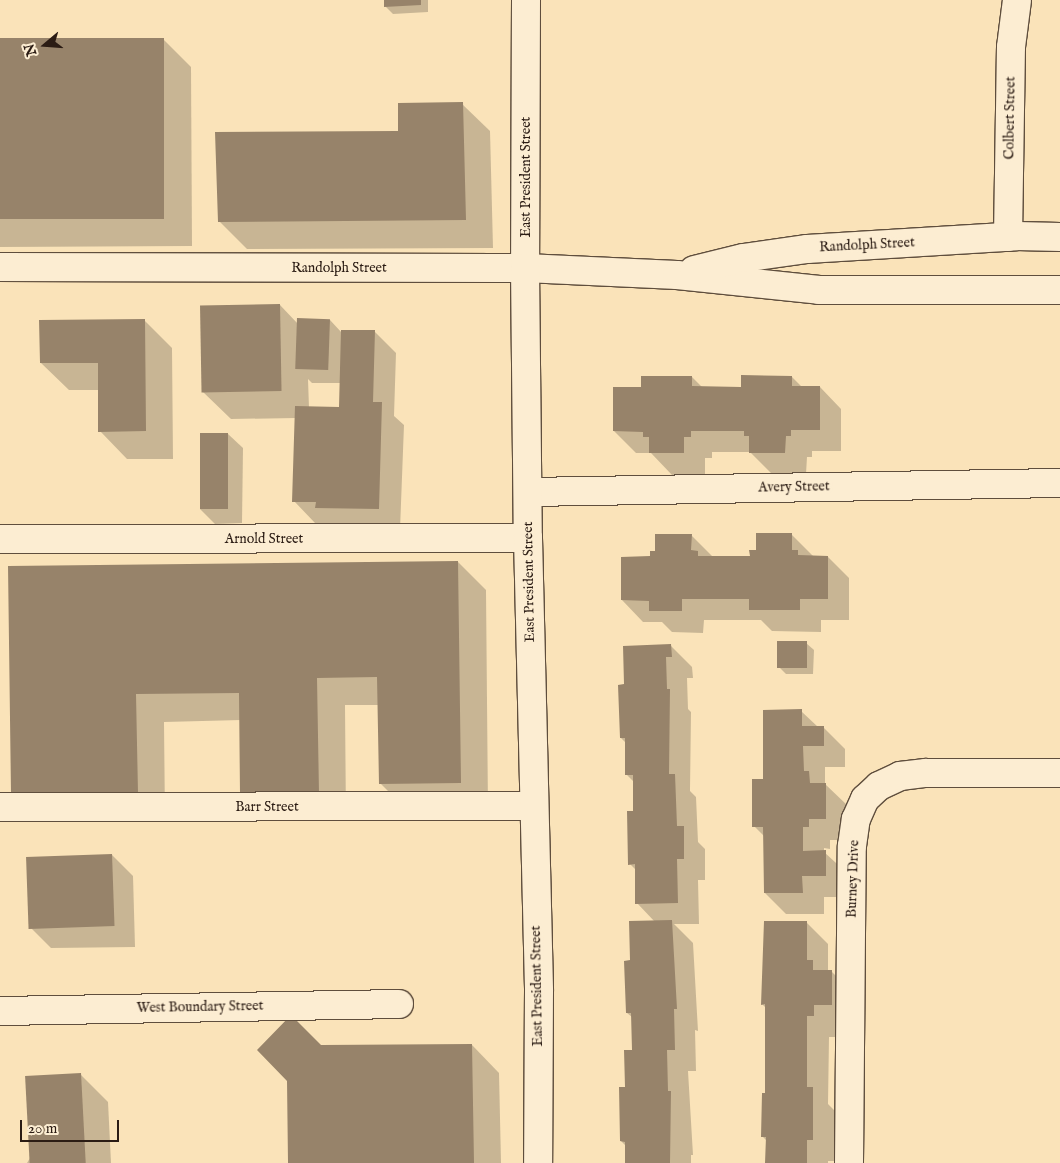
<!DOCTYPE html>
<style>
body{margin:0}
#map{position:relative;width:1060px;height:1163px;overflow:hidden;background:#fae3b9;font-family:"IM FELL English",serif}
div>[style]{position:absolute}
.shadow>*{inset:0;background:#0003}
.building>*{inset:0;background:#97836a;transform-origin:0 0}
.roads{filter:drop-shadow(1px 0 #5f4e3d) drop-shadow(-1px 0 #5f4e3d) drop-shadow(0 1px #5f4e3d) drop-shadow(0 -1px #5f4e3d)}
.minor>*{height:28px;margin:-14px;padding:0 14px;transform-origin:14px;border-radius:14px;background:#fcedd2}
.tertiary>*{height:28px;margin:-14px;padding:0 14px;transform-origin:14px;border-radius:14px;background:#fcedd2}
.secondary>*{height:28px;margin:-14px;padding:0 14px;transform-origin:14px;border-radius:14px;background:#fcedd2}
span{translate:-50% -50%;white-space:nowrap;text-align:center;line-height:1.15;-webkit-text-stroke:5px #fcedd2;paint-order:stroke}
.street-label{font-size:14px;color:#2b1c14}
.north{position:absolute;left:20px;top:20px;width:50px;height:50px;-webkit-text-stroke:4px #fcedd2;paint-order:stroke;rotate:252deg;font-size:14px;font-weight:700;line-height:20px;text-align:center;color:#2b1c14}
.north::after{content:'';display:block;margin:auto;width:18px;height:22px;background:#2b1c14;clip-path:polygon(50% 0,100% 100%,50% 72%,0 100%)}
.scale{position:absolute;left:20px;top:1120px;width:99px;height:22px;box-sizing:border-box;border:2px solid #2b1c14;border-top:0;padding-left:6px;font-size:15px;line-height:18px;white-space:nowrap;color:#2b1c14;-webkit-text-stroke:4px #fcedd2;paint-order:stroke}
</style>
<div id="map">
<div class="shadow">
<i style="clip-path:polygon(385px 0,428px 0,428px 12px,393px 14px,386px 7px)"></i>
<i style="clip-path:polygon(163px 39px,191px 67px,192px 246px,0 247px,0 40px)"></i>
<i style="clip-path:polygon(462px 104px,490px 131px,493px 248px,247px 249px,219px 221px,399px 132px)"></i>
<i style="clip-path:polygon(evenodd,280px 305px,298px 324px,330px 320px,342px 333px,375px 332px,396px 353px,394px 416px,404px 425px,400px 530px,338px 529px,332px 523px,315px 523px,294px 501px,296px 418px,231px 419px,203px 392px,280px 305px,308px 379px,312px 383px,341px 383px,340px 408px,309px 408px,308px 379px)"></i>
<i style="clip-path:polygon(144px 320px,172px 348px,173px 459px,127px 459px,100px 431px,99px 390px,69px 390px,41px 363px)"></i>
<i style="clip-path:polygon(692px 377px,702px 387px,742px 388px,792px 377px,802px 387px,820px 387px,841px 409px,841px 451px,812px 451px,812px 457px,807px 457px,806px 474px,772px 474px,750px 452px,712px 452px,712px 458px,705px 458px,705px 475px,672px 475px,651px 453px,636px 453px,614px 431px,642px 389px)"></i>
<i style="clip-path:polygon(228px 434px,243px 448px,242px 523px,215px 524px,200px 509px)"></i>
<i style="clip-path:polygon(791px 534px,814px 557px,828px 557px,849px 578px,849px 620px,821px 620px,821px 632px,772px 631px,761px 620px,704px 620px,703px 633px,672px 632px,662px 622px,643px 622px,622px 600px,657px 553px,691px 535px,713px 557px,751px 558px,757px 551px)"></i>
<i style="clip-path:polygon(458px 562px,486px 590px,488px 810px,408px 811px,380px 783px,379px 705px,345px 705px,346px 820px,269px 821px,242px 793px,241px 720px,164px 722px,165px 820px,40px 821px,12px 794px,9px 567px)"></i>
<i style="clip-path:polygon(806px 643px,814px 650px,813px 674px,786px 674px,779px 667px)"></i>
<i style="clip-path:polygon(671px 646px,692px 667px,693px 678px,687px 678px,688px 709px,691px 712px,690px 791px,696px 797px,698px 842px,705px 849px,705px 880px,698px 880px,699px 924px,674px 924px,693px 943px,698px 1031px,695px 1030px,696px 1071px,688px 1071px,693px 1155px,691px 1155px,691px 1163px,627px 1163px,626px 1146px,621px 1141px,626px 1088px,633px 1051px,632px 1017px,627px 1013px,631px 961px,655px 922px,637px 903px,636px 870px,630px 864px,635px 812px,634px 782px,627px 775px,626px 743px,621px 738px,625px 685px)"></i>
<i style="clip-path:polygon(801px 711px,818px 727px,823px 727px,845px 749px,845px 767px,825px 767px,825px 784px,847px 805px,848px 840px,830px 840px,830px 849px,824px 848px,824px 852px,847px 873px,847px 897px,824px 897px,824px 914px,786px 914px,765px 893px,765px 837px,754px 826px,765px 780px)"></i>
<i style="clip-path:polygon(112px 855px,133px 876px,135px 947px,51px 948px,29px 926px)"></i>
<i style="clip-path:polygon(806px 922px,828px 944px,828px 971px,831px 971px,853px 993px,853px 1026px,835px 1026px,835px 1037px,829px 1037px,828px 1104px,834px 1110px,834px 1161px,828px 1161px,828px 1163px,767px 1163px,767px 1141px,763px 1137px,766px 1095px,766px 1008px,762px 1004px)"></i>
<i style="clip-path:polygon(472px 1045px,499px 1073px,501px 1163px,289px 1163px,321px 1047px)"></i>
<i style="clip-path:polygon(80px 1074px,108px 1102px,111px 1163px,27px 1163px)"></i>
</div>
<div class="building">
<i style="clip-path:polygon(384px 0,421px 0,421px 5px,384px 7px)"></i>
<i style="left:164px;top:38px;width:181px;height:164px;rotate:90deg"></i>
<i style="clip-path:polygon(463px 102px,466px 220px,218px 222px,215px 132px,398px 131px,398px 103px)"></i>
<i style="left:280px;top:304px;width:87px;height:80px;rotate:89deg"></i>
<i style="left:297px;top:318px;width:33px;height:51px;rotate:2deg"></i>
<i style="clip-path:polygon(145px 319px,146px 431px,98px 432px,98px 363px,40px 363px,39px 320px)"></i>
<i style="clip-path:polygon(341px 330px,375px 330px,373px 402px,382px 402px,379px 509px,315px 508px,316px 502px,292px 502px,295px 406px,339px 407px)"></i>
<i style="clip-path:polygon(741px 375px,792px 376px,792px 386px,820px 386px,820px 430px,791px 430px,791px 436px,786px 436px,785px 453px,749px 453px,749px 436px,744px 436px,744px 431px,691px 431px,691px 437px,684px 437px,684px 453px,649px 453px,649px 437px,643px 437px,643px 432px,613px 431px,613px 387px,641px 387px,641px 376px,692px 376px,692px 386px,741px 387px)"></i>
<i style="left:200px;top:433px;width:28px;height:76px"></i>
<i style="clip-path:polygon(756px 533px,792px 533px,792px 550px,798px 550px,798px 555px,828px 556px,828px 599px,800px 599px,800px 610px,749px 610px,749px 599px,682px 599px,682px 611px,649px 611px,649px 601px,621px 600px,621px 557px,650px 556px,650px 551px,655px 551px,655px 534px,692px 534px,691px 550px,698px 551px,698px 556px,750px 556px,749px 550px,756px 550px)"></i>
<i style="clip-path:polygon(458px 561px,461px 783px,379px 784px,377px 677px,317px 678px,319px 793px,240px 794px,239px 693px,136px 694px,138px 793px,11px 794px,8px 566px)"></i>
<i style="left:777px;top:641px;width:30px;height:27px"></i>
<i style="clip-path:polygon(671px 644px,672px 657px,666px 657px,667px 689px,670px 689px,669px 774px,675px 774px,677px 826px,684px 826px,684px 859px,677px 859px,678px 903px,635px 904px,635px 864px,628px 865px,627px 811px,633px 811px,633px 775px,625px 775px,625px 738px,620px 738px,618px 685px,624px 684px,623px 646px)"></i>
<i style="clip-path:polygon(802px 709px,802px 726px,824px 726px,824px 746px,803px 746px,804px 771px,809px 771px,810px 783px,826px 783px,826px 819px,809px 819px,809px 827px,803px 827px,803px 851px,826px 850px,826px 876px,802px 876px,803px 893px,764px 893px,763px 827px,752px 827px,752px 779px,763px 779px,763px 710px)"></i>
<i style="left:112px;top:854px;width:72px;height:86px;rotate:88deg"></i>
<i style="clip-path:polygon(672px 920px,677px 1009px,674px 1009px,675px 1050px,667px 1050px,668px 1091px,671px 1091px,670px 1163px,625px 1163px,625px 1142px,620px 1141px,619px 1087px,625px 1087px,624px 1050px,632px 1050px,631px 1013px,626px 1013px,624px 961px,630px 960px,629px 921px)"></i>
<i style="clip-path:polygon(764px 921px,807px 921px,807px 960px,813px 960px,813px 970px,832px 970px,832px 1005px,814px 1005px,814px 1016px,807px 1016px,807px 1087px,813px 1087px,813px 1140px,807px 1140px,807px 1163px,765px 1163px,766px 1137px,761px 1137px,762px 1093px,765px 1093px,765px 1004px,761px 1005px)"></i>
<i style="clip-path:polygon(291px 1015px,321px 1045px,472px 1044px,474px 1163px,288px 1163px,287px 1081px,257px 1050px)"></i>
<i style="left:81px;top:1073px;width:90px;height:56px;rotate:87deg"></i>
</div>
<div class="roads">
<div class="minor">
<i style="left:1008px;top:237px;width:190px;rotate:-89.1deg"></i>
<i style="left:1011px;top:47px;width:47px;rotate:-82.7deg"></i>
<i style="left:528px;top:492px;width:532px;rotate:-0.97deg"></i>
<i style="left:0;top:539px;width:528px;rotate:-0.11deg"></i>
<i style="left:0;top:807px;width:533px;rotate:-0.11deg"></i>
<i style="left:0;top:1011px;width:399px;rotate:-1deg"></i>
<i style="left:849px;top:1163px;width:317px;rotate:-89.5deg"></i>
<i style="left:852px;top:846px;width:27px;rotate:-82deg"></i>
<i style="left:856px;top:819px;width:22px;rotate:-66deg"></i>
<i style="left:865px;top:799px;width:19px;rotate:-43deg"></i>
<i style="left:879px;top:786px;width:23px;rotate:-25deg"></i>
<i style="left:900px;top:776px;width:26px;rotate:-7deg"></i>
<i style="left:926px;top:773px;width:134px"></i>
</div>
<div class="tertiary">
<i style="left:0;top:267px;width:525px;rotate:0.11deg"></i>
<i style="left:525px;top:268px;width:152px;rotate:2.6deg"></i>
<i style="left:677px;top:275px;width:143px;rotate:6deg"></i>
<i style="left:819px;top:290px;width:241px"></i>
<i style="left:694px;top:270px;width:50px;rotate:-13.8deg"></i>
<i style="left:743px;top:258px;width:65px;rotate:-8deg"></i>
<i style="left:807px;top:249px;width:210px;rotate:-3.5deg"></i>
<i style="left:1017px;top:236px;width:43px;rotate:1.3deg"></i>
</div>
<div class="secondary">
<i style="left:526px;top:0;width:268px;rotate:90.2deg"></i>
<i style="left:525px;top:268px;width:270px;rotate:89.4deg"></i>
<i style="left:528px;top:538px;width:453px;rotate:88.6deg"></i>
<i style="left:539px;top:991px;width:172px;rotate:90.3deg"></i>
</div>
</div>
<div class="street-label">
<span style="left:1010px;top:118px;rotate:-89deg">Colbert Street</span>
<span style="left:526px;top:177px;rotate:-90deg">East President Street</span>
<span style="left:867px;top:245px;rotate:-3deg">Randolph Street</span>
<span style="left:339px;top:268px">Randolph Street</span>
<span style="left:794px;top:487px;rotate:-1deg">Avery Street</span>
<span style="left:264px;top:539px">Arnold Street</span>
<span style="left:529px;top:582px;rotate:-91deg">East President Street</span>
<span style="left:267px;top:807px">Barr Street</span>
<span style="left:853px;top:879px;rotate:-88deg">Burney Drive</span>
<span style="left:537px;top:986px;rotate:-91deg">East President Street</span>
<span style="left:200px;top:1007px;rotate:-1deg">West Boundary Street</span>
</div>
<div class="north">N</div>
<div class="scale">20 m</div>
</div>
